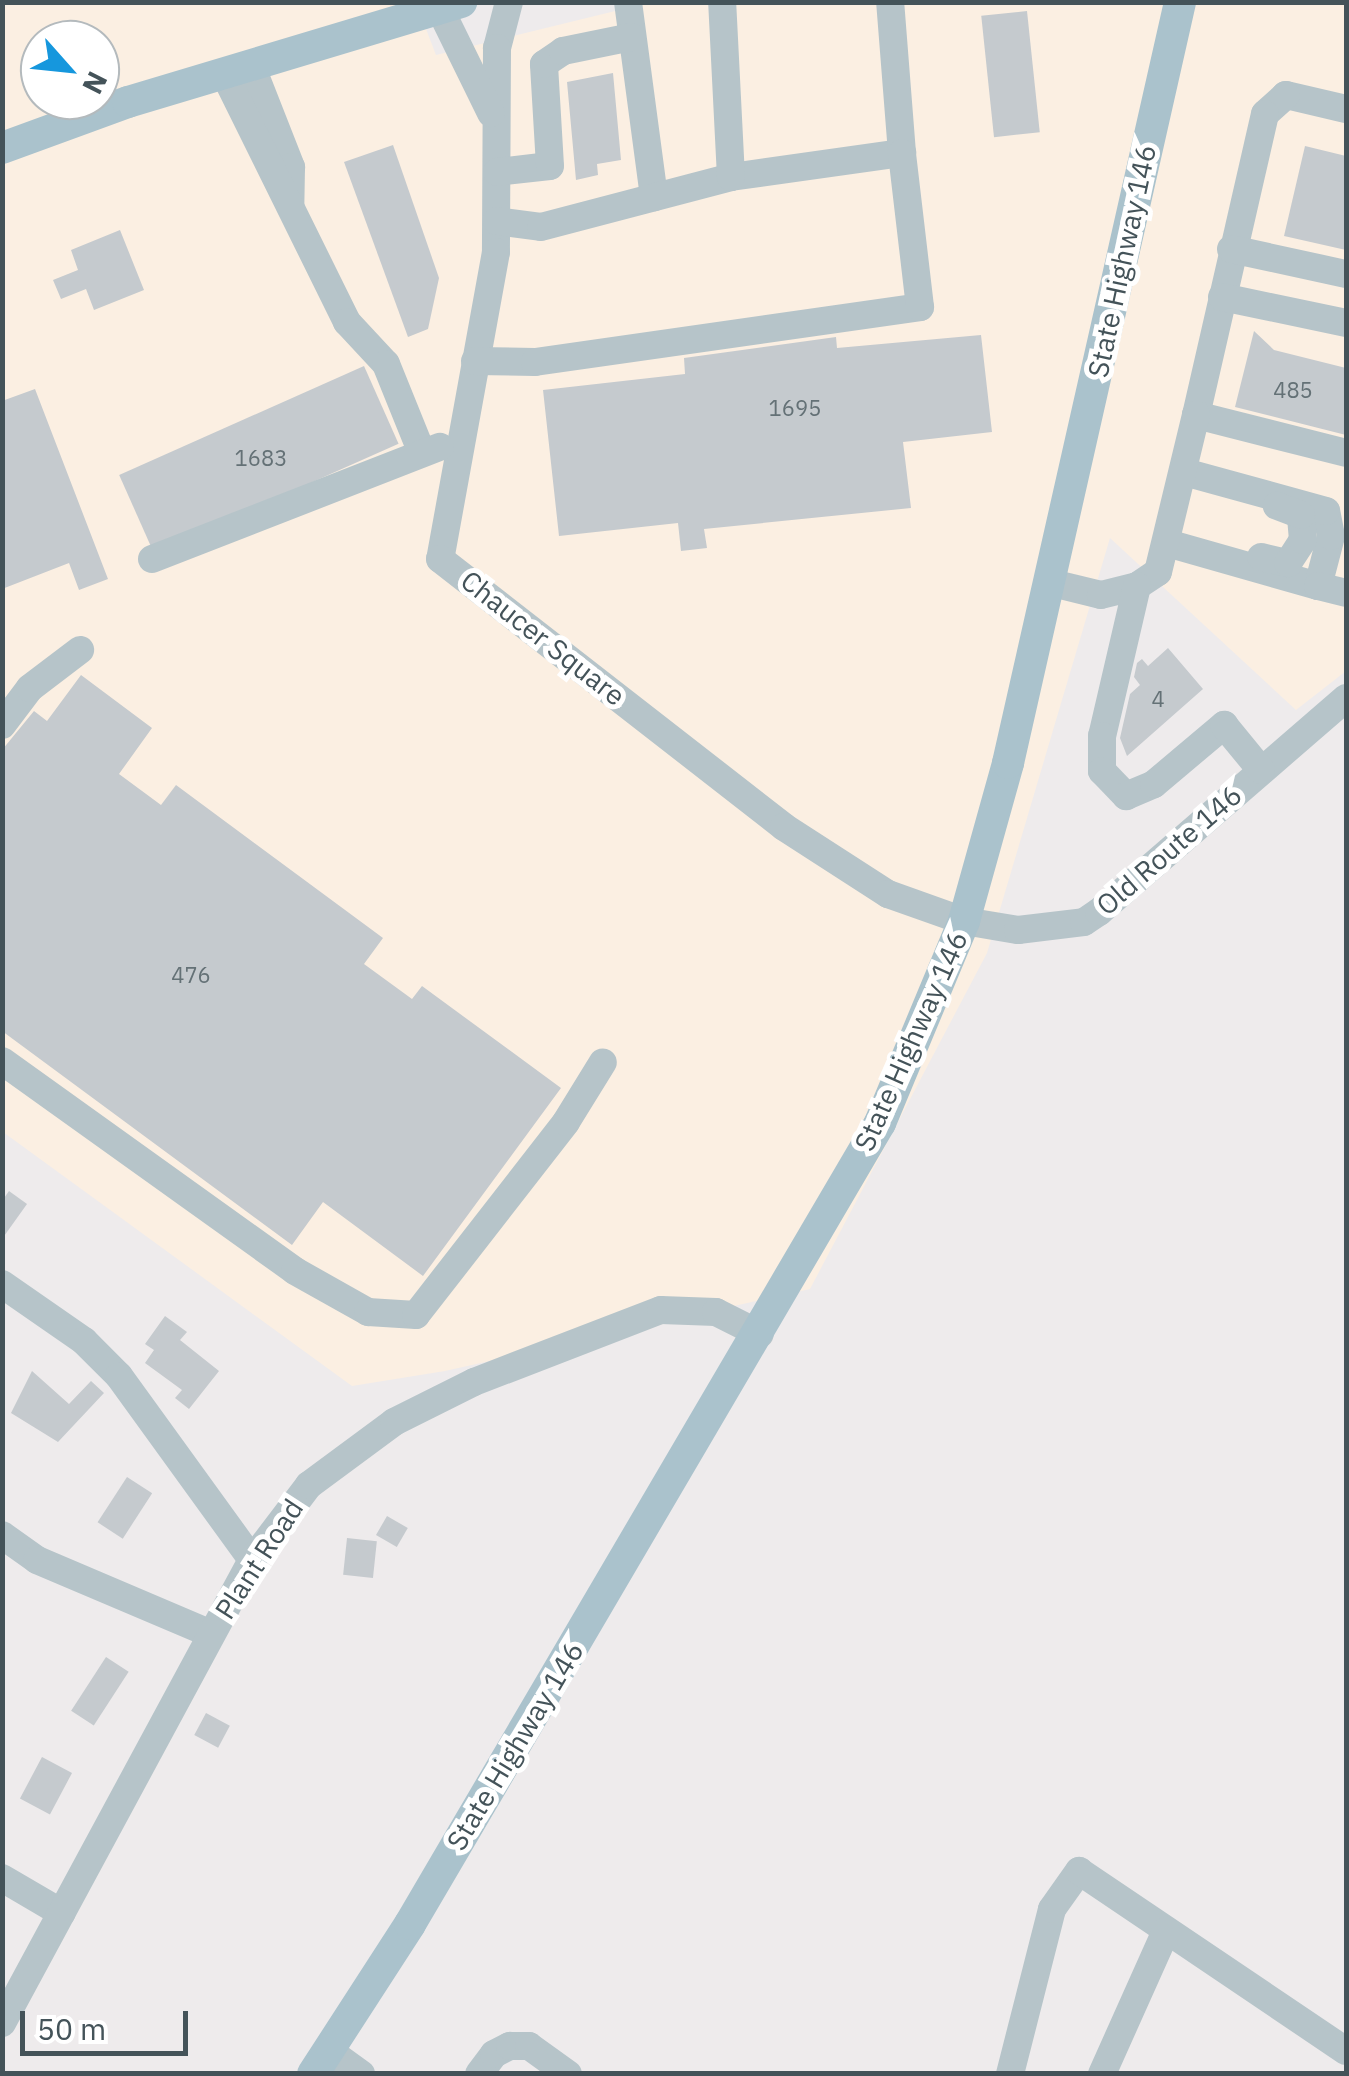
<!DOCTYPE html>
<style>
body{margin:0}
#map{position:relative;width:1349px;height:2076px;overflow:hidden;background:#eeebec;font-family:"IBM Plex Sans",sans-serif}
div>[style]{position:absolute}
.commercial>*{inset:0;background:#fbefe2}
.building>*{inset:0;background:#c5cace;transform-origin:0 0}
.minor>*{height:28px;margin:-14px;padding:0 14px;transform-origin:14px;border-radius:14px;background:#b6c4c9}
.major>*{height:32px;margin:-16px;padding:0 16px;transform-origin:16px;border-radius:16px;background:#aac2cc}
span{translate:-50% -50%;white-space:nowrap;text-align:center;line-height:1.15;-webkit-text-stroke:10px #fff;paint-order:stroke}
.number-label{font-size:22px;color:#647176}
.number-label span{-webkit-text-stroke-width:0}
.street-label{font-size:28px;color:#445359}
.frame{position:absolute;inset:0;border:5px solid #445359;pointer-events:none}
.north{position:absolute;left:20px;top:20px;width:100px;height:100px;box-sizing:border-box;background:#fff;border:2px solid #b4babd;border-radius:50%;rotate:117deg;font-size:28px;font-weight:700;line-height:40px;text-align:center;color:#445359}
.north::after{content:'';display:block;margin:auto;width:35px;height:45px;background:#1697dd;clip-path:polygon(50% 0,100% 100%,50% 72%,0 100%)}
.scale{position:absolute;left:20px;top:2011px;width:168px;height:45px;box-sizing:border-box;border:5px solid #445359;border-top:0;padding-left:12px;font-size:30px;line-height:35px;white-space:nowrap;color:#445359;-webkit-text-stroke:8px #fff;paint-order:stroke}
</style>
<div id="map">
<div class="commercial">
<i style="clip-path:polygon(evenodd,652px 2px,1346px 3px,1346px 671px,1296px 710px,1110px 538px,987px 953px,810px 1289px,445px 1371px,352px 1386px,3px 1132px,3px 3px,416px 3px,436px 55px,652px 2px,40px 40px,100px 40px,100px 100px,40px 100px,40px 40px)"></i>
</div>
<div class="building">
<i style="left:1027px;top:11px;width:122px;height:46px;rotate:84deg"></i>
<i style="clip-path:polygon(613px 73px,621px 160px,597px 164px,598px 175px,576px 180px,567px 82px)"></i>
<i style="clip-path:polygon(393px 145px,439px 278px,428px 329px,408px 337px,344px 162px)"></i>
<i style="clip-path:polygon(1305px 146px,1346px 156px,1346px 250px,1284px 236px)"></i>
<i style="clip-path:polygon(120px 230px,144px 290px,94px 310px,86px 289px,61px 299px,53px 280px,78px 270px,71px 250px)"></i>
<i style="clip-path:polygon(1254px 331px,1274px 350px,1346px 368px,1346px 435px,1235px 407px)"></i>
<i style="clip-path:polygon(981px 335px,992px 432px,903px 442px,911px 508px,704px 529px,707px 548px,681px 551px,678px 523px,559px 536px,543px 390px,685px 374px,684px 358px,836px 337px,837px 348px)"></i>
<i style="left:364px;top:366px;width:85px;height:268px;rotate:66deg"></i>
<i style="clip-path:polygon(35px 389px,108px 579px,79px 590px,69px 563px,2px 589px,2px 401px)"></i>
<i style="clip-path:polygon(1168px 648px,1203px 689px,1127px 756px,1120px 738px,1130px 694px,1140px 685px,1134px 677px,1137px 663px,1142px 659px,1148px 666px)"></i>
<i style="clip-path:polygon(81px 675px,152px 728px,119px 774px,161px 805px,176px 785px,383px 938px,364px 964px,412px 999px,422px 986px,561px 1088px,423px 1276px,323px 1202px,292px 1245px,2px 1031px,2px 750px,34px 711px,47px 721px)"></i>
<i style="clip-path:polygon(9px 1191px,27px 1204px,2px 1239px,2px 1201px)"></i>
<i style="clip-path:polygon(165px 1316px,187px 1332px,180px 1340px,219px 1371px,189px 1409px,175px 1398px,182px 1390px,145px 1363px,154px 1350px,145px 1344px)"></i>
<i style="clip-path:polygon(32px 1371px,69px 1404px,91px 1381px,104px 1393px,58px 1442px,11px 1413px)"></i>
<i style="left:127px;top:1477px;width:30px;height:54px;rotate:33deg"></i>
<i style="left:387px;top:1516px;width:24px;height:22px;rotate:30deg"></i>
<i style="left:347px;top:1538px;width:30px;height:37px;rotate:6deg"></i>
<i style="left:106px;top:1657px;width:27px;height:64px;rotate:33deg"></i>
<i style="left:206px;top:1713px;width:27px;height:25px;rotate:28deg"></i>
<i style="left:42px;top:1757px;width:34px;height:47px;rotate:28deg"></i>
</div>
<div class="minor">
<i style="left:509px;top:2px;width:48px;rotate:104.6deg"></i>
<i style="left:497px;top:48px;width:204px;rotate:90.3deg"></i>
<i style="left:496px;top:252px;width:312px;rotate:100.3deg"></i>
<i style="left:440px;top:559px;width:436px;rotate:37.9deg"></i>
<i style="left:784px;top:827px;width:124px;rotate:32.8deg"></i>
<i style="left:888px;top:894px;width:81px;rotate:19.6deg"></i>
<i style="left:964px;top:921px;width:55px;rotate:9.5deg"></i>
<i style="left:1018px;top:930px;width:66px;rotate:-6.9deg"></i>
<i style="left:1084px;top:922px;width:18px;rotate:-34deg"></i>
<i style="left:1099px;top:912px;width:327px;rotate:-40.9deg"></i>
<i style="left:628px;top:2px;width:197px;rotate:82.4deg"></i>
<i style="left:440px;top:9px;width:116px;rotate:63.9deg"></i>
<i style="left:251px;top:65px;width:110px;rotate:68.6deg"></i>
<i style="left:291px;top:167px;width:39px;rotate:91deg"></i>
<i style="left:224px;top:73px;width:278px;rotate:63.7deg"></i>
<i style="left:347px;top:322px;width:57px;rotate:47.1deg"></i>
<i style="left:386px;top:364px;width:96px;rotate:68deg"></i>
<i style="left:1346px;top:109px;width:62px;rotate:-166.9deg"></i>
<i style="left:1286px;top:95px;width:28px;rotate:138deg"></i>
<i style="left:1265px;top:114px;width:309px;rotate:102.9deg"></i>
<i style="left:1196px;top:415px;width:155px;rotate:14.2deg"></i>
<i style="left:497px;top:172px;width:53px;rotate:-6.5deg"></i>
<i style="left:550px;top:166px;width:102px;rotate:-93.4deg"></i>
<i style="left:544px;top:64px;width:23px;rotate:-34deg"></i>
<i style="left:563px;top:51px;width:70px;rotate:-11.5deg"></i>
<i style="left:731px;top:177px;width:173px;rotate:-8deg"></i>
<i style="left:902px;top:153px;width:151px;rotate:-94.5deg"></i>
<i style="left:497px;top:221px;width:44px;rotate:7.8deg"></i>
<i style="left:541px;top:227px;width:196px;rotate:-14.7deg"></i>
<i style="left:731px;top:177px;width:175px;rotate:-92.9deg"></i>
<i style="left:1231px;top:249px;width:118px;rotate:12.3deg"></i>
<i style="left:1222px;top:297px;width:127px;rotate:11.8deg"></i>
<i style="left:475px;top:361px;width:60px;rotate:1deg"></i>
<i style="left:535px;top:362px;width:389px;rotate:-8.1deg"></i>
<i style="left:920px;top:307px;width:155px;rotate:-96.7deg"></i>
<i style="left:1167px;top:543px;width:157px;rotate:15.9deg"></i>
<i style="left:1318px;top:586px;width:52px;rotate:-75.4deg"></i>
<i style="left:1331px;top:536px;width:25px;rotate:-101deg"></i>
<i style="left:1326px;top:511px;width:147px;rotate:-164.6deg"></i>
<i style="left:1261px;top:557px;width:28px;rotate:13deg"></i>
<i style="left:1288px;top:563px;width:27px;rotate:-57deg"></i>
<i style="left:1303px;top:540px;width:25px;rotate:-95deg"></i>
<i style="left:1301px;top:515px;width:26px;rotate:-159deg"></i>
<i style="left:152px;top:559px;width:309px;rotate:-21.3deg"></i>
<i style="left:1052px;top:583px;width:50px;rotate:13.8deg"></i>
<i style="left:1101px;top:595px;width:37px;rotate:-14deg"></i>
<i style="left:1137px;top:586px;width:25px;rotate:-34deg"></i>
<i style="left:1158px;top:572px;width:162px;rotate:-76.4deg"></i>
<i style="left:1137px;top:586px;width:154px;rotate:103.1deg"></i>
<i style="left:1102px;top:736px;width:35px;rotate:90deg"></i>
<i style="left:1102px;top:771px;width:35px;rotate:46deg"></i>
<i style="left:1126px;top:796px;width:30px;rotate:-23deg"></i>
<i style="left:1154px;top:784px;width:92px;rotate:-40.1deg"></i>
<i style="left:1224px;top:725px;width:58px;rotate:50.6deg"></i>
<i style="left:1318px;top:586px;width:29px;rotate:14deg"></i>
<i style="left:2px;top:725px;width:46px;rotate:-52.9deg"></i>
<i style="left:30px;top:688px;width:63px;rotate:-37.2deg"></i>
<i style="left:2px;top:1061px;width:360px;rotate:35.6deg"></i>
<i style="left:295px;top:1271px;width:84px;rotate:29.3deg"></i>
<i style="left:368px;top:1312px;width:48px;rotate:3.6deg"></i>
<i style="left:416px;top:1315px;width:244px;rotate:-52.1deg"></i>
<i style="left:566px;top:1122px;width:70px;rotate:-58.3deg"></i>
<i style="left:2px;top:1284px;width:100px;rotate:34.8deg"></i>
<i style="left:84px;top:1341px;width:49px;rotate:45deg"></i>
<i style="left:119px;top:1376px;width:227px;rotate:54.1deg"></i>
<i style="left:2px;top:1535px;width:43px;rotate:35.5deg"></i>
<i style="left:37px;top:1560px;width:189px;rotate:23deg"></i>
<i style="left:2px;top:1878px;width:69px;rotate:30.3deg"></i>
<i style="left:2px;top:2023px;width:526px;rotate:-61.63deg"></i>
<i style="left:252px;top:1560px;width:94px;rotate:-52.8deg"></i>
<i style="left:309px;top:1485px;width:106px;rotate:-36.5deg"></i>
<i style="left:394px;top:1422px;width:89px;rotate:-26.6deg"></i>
<i style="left:474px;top:1382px;width:200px;rotate:-21.1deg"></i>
<i style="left:661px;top:1310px;width:55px;rotate:2.1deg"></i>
<i style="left:716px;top:1312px;width:49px;rotate:26.6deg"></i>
<i style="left:328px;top:2050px;width:41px;rotate:36deg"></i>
<i style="left:479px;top:2074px;width:25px;rotate:-53deg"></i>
<i style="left:494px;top:2054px;width:18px;rotate:-27deg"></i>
<i style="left:510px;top:2046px;width:19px"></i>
<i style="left:529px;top:2046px;width:48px;rotate:35.7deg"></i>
<i style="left:1010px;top:2074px;width:170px;rotate:-75.7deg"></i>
<i style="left:1052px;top:1909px;width:47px;rotate:-54.6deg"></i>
<i style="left:1079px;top:1871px;width:322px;rotate:34deg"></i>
<i style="left:1102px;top:2074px;width:157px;rotate:-65.9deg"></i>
</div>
<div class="major">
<i style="left:2px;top:148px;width:134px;rotate:-20.1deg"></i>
<i style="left:128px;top:102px;width:348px;rotate:-16.7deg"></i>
<i style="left:313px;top:2074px;width:179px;rotate:-57.1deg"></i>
<i style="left:410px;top:1924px;width:929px;rotate:-59.6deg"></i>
<i style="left:880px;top:1123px;width:219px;rotate:-67.4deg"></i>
<i style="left:964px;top:921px;width:164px;rotate:-74.4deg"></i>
<i style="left:1008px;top:763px;width:780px;rotate:-77.26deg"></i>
</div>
<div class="number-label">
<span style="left:1293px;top:390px">485</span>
<span style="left:795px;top:408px">1695</span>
<span style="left:261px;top:458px">1683</span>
<span style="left:1158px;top:699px">4</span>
<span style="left:191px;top:975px">476</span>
</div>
<div class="street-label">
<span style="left:1122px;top:261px;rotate:-78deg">State Highway 146</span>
<span style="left:543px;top:638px;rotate:38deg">Chaucer Square</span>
<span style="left:1169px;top:850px;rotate:-41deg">Old Route 146</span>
<span style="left:911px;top:1041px;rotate:-66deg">State Highway 146</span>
<span style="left:259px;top:1559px;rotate:-57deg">Plant Road</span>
<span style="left:515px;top:1746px;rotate:-59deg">State Highway 146</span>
</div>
<div class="frame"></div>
<div class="north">N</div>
<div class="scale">50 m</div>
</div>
